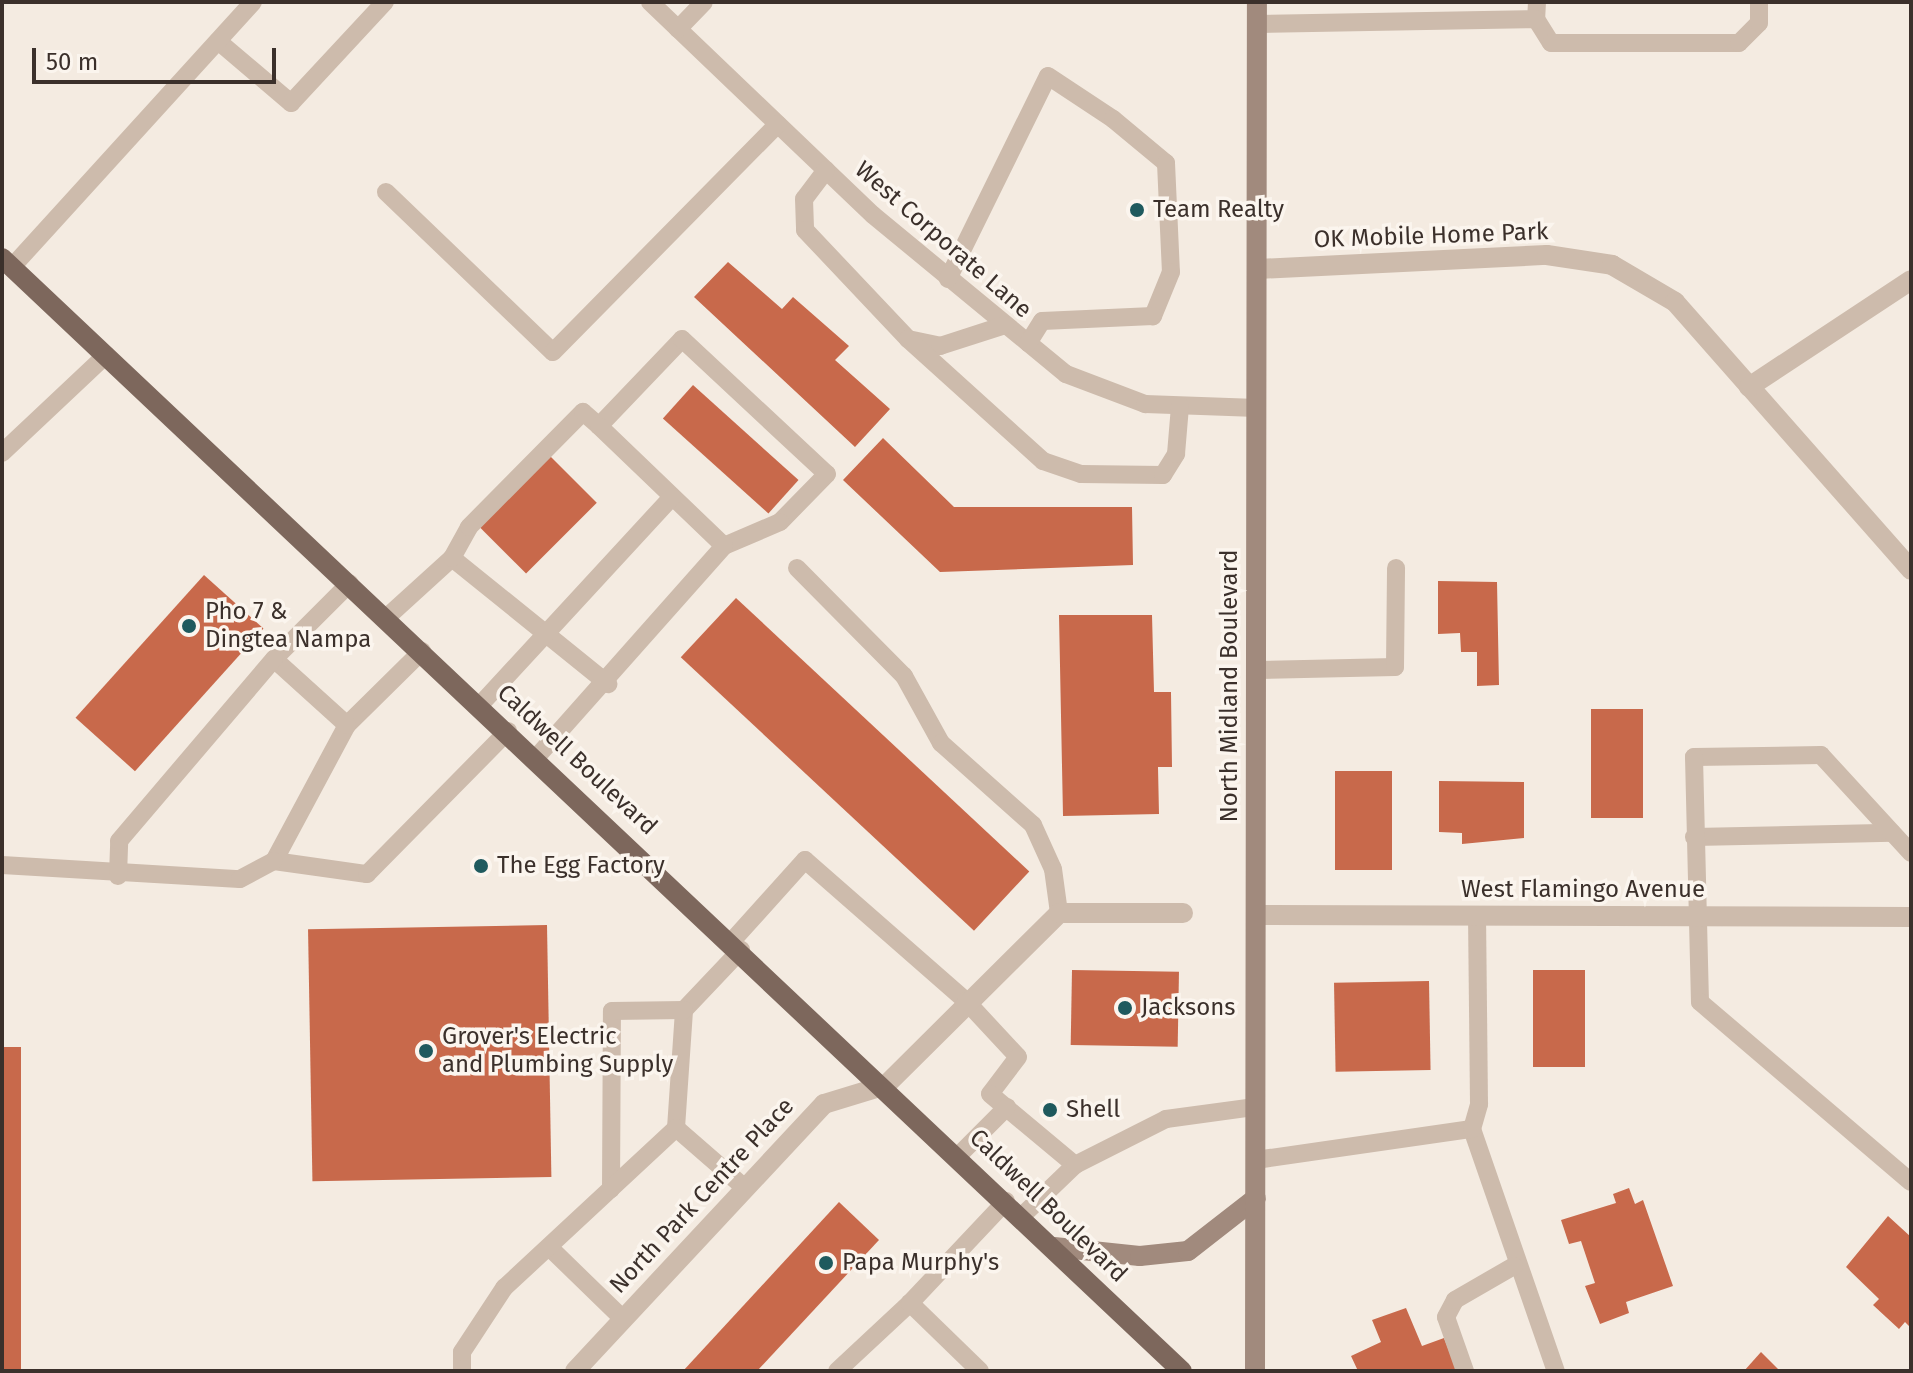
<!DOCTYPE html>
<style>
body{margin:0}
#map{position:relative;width:1913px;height:1373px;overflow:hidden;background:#f4ebe1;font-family:"Fira Sans",sans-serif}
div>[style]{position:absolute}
.building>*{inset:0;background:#c8694b;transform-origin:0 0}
.service>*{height:18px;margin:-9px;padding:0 9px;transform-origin:9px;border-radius:9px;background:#cdbbac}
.minor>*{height:20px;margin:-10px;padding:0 10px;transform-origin:10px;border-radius:10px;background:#cdbbac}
.tertiary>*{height:20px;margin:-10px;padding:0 10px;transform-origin:10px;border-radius:10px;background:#cdbbac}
.secondary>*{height:20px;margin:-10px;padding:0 10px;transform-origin:10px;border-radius:10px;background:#a18a7d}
.primary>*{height:20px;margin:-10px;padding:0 10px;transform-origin:10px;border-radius:10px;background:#7d675c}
.dots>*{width:22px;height:22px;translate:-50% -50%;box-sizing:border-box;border:4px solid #fbf5ee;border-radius:50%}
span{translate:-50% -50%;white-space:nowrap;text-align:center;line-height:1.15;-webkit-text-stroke:7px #fbf5ee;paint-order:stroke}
.poi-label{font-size:24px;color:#3b302b}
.left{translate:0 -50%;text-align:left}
.street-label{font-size:24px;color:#3b302b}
.frame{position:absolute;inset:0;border:4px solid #3b302b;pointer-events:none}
.scale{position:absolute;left:32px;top:48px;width:244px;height:36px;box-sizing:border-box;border:4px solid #3b302b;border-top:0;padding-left:10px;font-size:24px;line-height:28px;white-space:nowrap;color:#3b302b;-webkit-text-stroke:6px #fbf5ee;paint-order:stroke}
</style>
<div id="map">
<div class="building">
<i style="clip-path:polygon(728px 262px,782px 309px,793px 297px,849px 346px,835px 360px,890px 409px,855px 447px,694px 297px)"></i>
<i style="left:693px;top:385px;width:142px;height:45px;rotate:42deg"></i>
<i style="clip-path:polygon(883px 438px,954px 507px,1132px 507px,1133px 565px,940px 572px,843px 480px)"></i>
<i style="left:548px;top:454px;width:69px;height:100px;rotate:45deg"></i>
<i style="left:204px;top:575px;width:80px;height:192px;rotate:42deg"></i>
<i style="clip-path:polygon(1438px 581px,1497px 582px,1499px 685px,1477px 686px,1477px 652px,1461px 652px,1460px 633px,1438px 634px)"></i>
<i style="left:736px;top:598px;width:401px;height:81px;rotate:43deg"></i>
<i style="clip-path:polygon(1059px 615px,1152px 615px,1154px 692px,1171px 692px,1172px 767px,1158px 767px,1159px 814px,1063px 816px)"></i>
<i style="left:1591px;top:709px;width:52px;height:109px"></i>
<i style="left:1335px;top:771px;width:57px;height:99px"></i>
<i style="clip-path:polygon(1439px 781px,1524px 782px,1524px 838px,1462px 844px,1462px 833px,1439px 832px)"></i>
<i style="left:547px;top:925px;width:252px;height:239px;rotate:89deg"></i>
<i style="left:1072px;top:970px;width:107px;height:75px;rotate:1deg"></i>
<i style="left:1533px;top:970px;width:52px;height:97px"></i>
<i style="left:1429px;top:981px;width:89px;height:95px;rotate:89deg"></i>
<i style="left:2px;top:1047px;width:19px;height:324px"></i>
<i style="clip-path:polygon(1629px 1188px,1635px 1204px,1643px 1200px,1673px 1286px,1626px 1302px,1629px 1313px,1600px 1324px,1585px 1286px,1595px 1283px,1581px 1241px,1569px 1244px,1561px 1220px,1616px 1203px,1613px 1194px)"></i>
<i style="clip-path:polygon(839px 1202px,879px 1240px,757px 1371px,683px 1371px)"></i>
<i style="clip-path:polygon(1888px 1216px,1911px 1237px,1911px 1328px,1905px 1322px,1899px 1329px,1873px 1305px,1879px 1299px,1846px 1267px)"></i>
<i style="clip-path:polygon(1406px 1308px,1422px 1346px,1444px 1338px,1457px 1371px,1358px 1371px,1351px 1356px,1381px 1342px,1372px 1320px)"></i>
<i style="clip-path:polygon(1761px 1352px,1780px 1371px,1744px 1371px)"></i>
</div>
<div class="service">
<i style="left:650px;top:2px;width:308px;rotate:43.7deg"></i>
<i style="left:873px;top:215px;width:250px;rotate:39.5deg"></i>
<i style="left:1066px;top:374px;width:85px;rotate:20.8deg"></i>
<i style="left:1145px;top:404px;width:112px;rotate:2deg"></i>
<i style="left:1537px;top:2px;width:17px;rotate:93deg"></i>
<i style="left:1536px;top:19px;width:28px;rotate:58deg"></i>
<i style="left:1551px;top:43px;width:188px"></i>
<i style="left:1739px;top:43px;width:28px;rotate:-45deg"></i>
<i style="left:1759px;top:23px;width:21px;rotate:-90deg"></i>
<i style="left:1257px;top:24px;width:279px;rotate:-1deg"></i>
<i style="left:678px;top:29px;width:37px;rotate:-46deg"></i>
<i style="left:218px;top:41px;width:96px;rotate:40.3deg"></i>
<i style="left:291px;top:103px;width:138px;rotate:-47.1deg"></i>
<i style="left:826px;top:170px;width:36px;rotate:127deg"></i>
<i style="left:804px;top:199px;width:31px;rotate:88deg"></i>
<i style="left:805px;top:230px;width:150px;rotate:46.6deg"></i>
<i style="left:908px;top:339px;width:33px;rotate:12deg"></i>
<i style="left:940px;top:346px;width:68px;rotate:-17.9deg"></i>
<i style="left:386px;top:192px;width:231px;rotate:43.8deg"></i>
<i style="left:553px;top:352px;width:320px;rotate:-45.4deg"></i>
<i style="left:12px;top:267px;width:358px;rotate:-47.7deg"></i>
<i style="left:948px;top:279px;width:226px;rotate:-63.8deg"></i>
<i style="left:1048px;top:76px;width:78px;rotate:33.5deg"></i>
<i style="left:1113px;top:119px;width:69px;rotate:39.7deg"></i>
<i style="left:1166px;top:163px;width:109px;rotate:87.4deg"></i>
<i style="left:1171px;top:272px;width:48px;rotate:112.2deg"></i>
<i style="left:1153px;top:316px;width:111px;rotate:177.4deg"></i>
<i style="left:1042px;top:321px;width:26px;rotate:122deg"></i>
<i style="left:908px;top:339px;width:182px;rotate:42.1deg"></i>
<i style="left:1043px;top:461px;width:40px;rotate:18.9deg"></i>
<i style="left:1081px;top:474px;width:82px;rotate:0.7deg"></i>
<i style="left:1163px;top:475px;width:25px;rotate:-58deg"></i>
<i style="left:1176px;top:454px;width:48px;rotate:-85.2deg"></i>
<i style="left:599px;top:426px;width:120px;rotate:-46.3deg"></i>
<i style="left:682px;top:339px;width:198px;rotate:43deg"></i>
<i style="left:827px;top:474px;width:67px;rotate:134.4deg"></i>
<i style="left:780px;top:522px;width:61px;rotate:156.8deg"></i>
<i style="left:2px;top:453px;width:143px;rotate:-43.3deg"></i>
<i style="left:452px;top:558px;width:201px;rotate:38.9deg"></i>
<i style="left:797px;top:568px;width:152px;rotate:45.3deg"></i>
<i style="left:904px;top:676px;width:77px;rotate:61.1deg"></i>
<i style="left:941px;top:743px;width:123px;rotate:41.7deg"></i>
<i style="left:1033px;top:825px;width:48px;rotate:65.6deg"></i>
<i style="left:1053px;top:869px;width:44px;rotate:82.2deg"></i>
<i style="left:386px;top:618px;width:89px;rotate:-42.3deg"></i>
<i style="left:452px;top:558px;width:35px;rotate:-61deg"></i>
<i style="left:469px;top:527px;width:162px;rotate:-45.3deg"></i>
<i style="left:583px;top:412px;width:21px;rotate:41deg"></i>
<i style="left:599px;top:426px;width:173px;rotate:43.8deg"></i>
<i style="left:724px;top:546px;width:283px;rotate:131.6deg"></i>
<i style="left:422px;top:651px;width:105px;rotate:135.4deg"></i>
<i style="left:347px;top:725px;width:154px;rotate:118.2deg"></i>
<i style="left:274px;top:861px;width:94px;rotate:8deg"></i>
<i style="left:367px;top:874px;width:201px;rotate:-45.4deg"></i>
<i style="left:1257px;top:670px;width:138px;rotate:-1.2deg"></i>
<i style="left:1395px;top:667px;width:99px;rotate:-89.4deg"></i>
<i style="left:480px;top:705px;width:283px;rotate:-47.3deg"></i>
<i style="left:347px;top:725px;width:98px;rotate:-137.9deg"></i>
<i style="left:274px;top:659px;width:107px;rotate:-45deg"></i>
<i style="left:1694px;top:837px;width:198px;rotate:-1.2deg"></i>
<i style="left:1911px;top:853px;width:133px;rotate:-132.6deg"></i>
<i style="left:1821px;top:755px;width:127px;rotate:179.1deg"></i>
<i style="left:1694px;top:757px;width:245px;rotate:88.6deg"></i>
<i style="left:1700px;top:1002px;width:277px;rotate:40.5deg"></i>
<i style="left:2px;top:865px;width:238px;rotate:3.4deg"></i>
<i style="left:240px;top:879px;width:38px;rotate:-28deg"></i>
<i style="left:118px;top:876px;width:35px;rotate:-88deg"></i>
<i style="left:119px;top:841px;width:239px;rotate:-49.6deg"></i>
<i style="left:732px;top:941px;width:109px;rotate:-48deg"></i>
<i style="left:805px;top:860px;width:214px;rotate:41.2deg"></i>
<i style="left:966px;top:1001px;width:76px;rotate:47.1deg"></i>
<i style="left:1018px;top:1057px;width:46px;rotate:127.1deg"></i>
<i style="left:990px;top:1094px;width:111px;rotate:39.9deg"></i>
<i style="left:1075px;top:1165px;width:74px;rotate:136.1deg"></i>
<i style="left:676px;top:1128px;width:118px;rotate:-86.1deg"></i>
<i style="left:684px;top:1010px;width:83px;rotate:-46.5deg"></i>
<i style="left:1472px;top:1129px;width:256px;rotate:70.9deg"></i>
<i style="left:959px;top:1155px;width:68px;rotate:-45deg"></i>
<i style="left:1256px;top:1160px;width:218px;rotate:-8.2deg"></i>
<i style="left:1472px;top:1129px;width:26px;rotate:-74deg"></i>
<i style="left:1479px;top:1104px;width:187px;rotate:-90.6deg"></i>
<i style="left:1075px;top:1165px;width:102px;rotate:-26.8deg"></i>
<i style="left:1166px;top:1119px;width:90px;rotate:-7.7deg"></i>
<i style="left:611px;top:1189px;width:178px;rotate:-89.7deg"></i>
<i style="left:612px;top:1011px;width:72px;rotate:-0.8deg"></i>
<i style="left:549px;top:1247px;width:103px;rotate:44.2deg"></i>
<i style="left:462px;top:1371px;width:19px;rotate:-90deg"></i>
<i style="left:462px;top:1352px;width:77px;rotate:-56.7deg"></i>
<i style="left:504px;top:1288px;width:235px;rotate:-42.9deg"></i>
<i style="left:676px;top:1128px;width:91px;rotate:41deg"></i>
<i style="left:837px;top:1371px;width:100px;rotate:-43deg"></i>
<i style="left:980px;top:1371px;width:98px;rotate:-135.8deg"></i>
<i style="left:910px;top:1303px;width:140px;rotate:-46.7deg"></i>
<i style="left:1465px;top:1371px;width:57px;rotate:-109.4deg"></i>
<i style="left:1446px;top:1317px;width:19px;rotate:-62deg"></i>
<i style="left:1455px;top:1300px;width:68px;rotate:-30deg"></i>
</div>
<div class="minor">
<i style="left:1258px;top:269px;width:289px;rotate:-2.8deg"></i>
<i style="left:1547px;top:255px;width:66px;rotate:8.7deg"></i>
<i style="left:1612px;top:265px;width:73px;rotate:30.4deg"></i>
<i style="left:1675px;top:302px;width:357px;rotate:48.6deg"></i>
<i style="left:1749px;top:387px;width:194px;rotate:-33.4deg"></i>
<i style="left:575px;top:1371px;width:365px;rotate:-47deg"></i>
<i style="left:824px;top:1104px;width:65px;rotate:-17deg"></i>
<i style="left:886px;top:1085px;width:244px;rotate:-44.8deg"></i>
<i style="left:1059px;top:913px;width:124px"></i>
</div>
<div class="tertiary">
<i style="left:1256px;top:915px;width:655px;rotate:0.17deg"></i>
</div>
<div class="secondary">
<i style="left:1054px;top:1247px;width:86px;rotate:6deg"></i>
<i style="left:1140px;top:1256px;width:48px;rotate:-5.9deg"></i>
<i style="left:1188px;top:1251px;width:86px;rotate:-37.9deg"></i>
<i style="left:1255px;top:1371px;width:1369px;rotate:-89.92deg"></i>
</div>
<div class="primary">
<i style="left:2px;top:258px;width:1622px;rotate:43.33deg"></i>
</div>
<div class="dots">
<i style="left:1137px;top:210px;background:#1f5a5e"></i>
<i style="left:189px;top:626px;background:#1f5a5e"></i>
<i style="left:481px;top:866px;background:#1f5a5e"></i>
<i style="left:1125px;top:1008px;background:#1f5a5e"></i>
<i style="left:426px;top:1051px;background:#1f5a5e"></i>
<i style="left:1050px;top:1110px;background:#1f5a5e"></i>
<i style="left:826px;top:1263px;background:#1f5a5e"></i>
</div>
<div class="poi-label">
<span class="left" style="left:1153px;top:210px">Team Realty</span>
<span class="left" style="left:205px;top:626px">Pho 7 &amp;<br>Dingtea Nampa</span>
<span class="left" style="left:497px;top:866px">The Egg Factory</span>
<span class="left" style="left:1141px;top:1008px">Jacksons</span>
<span class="left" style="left:442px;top:1051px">Grover's Electric<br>and Plumbing Supply</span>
<span class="left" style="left:1066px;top:1110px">Shell</span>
<span class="left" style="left:842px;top:1263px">Papa Murphy's</span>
</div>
<div class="street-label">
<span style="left:1431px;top:236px;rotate:-2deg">OK Mobile Home Park</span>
<span style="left:943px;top:240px;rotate:41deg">West Corporate Lane</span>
<span style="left:1230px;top:686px;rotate:-90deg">North Midland Boulevard</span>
<span style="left:577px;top:760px;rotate:43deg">Caldwell Boulevard</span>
<span style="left:1583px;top:890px">West Flamingo Avenue</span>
<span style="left:702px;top:1196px;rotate:-47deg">North Park Centre Place</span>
<span style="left:1048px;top:1206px;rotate:44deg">Caldwell Boulevard</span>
</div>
<div class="frame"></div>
<div class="scale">50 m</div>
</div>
